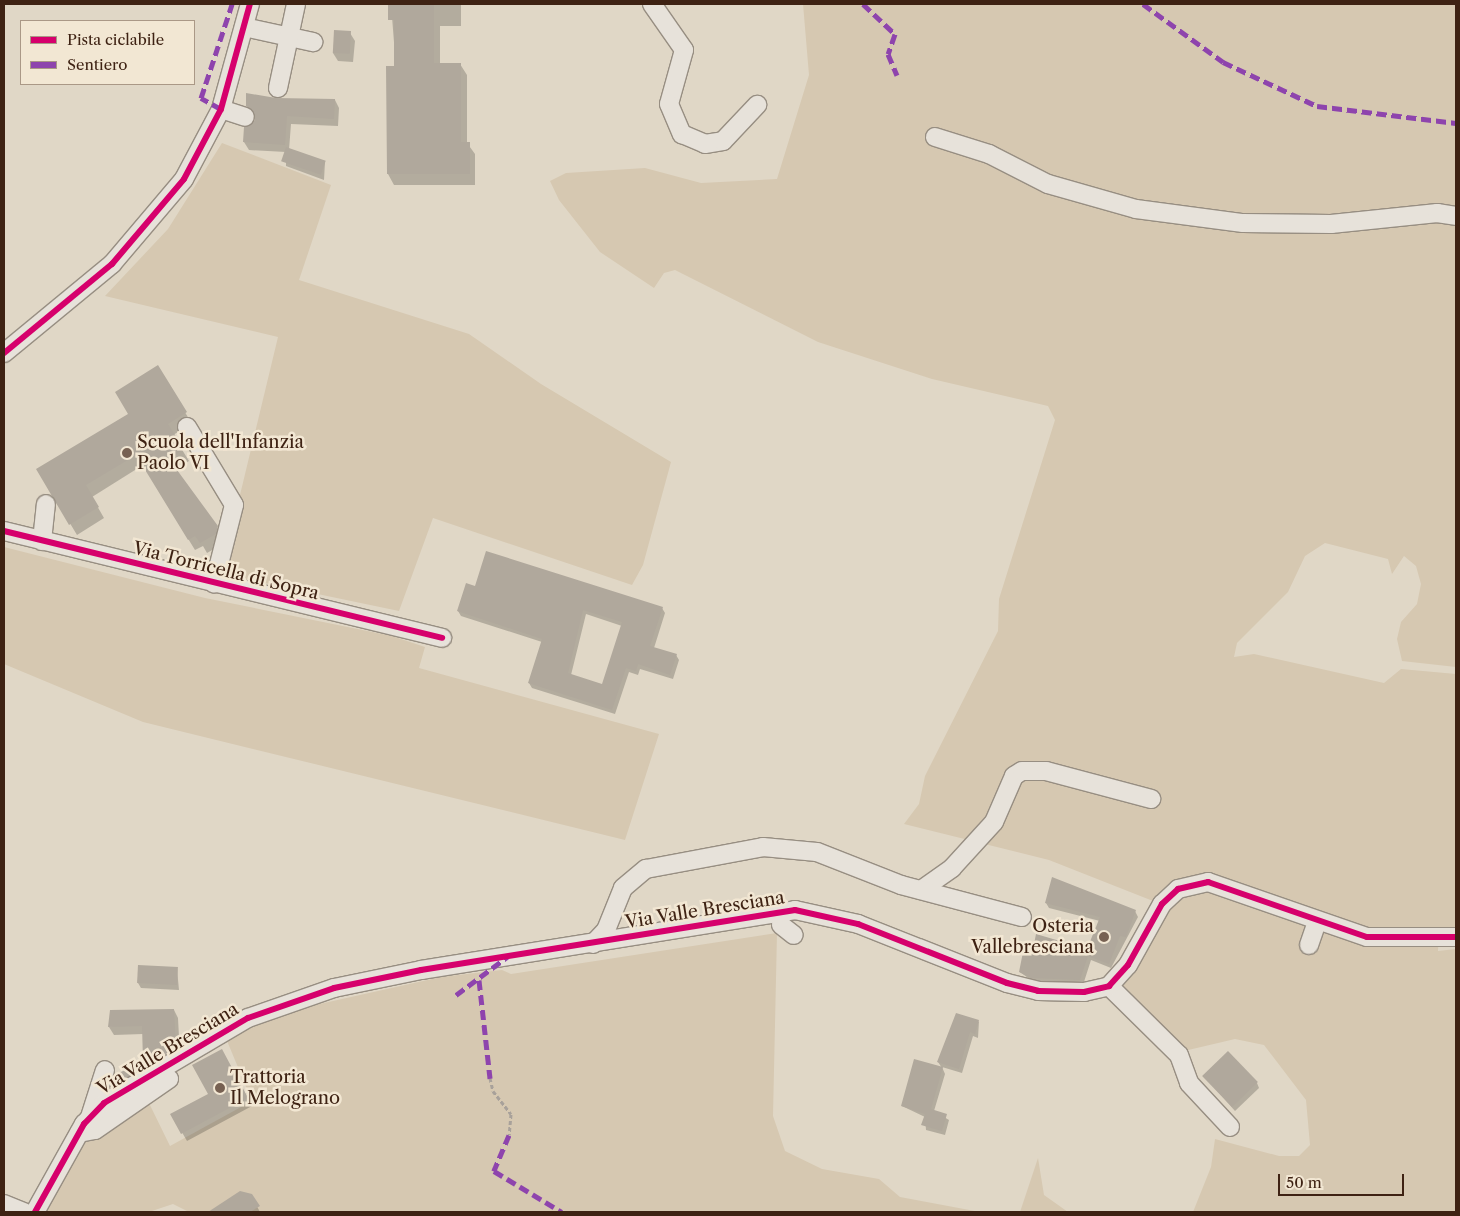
<!DOCTYPE html>
<style>
body{margin:0}
#map{position:relative;width:1460px;height:1216px;overflow:hidden;background:#e0d7c6;font-family:"Libre Caslon Text",serif}
div>[style]{position:absolute}
.green>*{inset:0;background:#d6c8b1}
.shadow>*{inset:0;background:#0003}
.building>*{inset:0;background:#b0a89c;transform-origin:0 0}
.path>*{height:3px;margin-top:-1.5px;transform-origin:0;background:repeating-linear-gradient(90deg,#a8a19a 0 4px,transparent 0 6.5px)}
.roads{filter:drop-shadow(1px 0 #978e82) drop-shadow(-1px 0 #978e82) drop-shadow(0 1px #978e82) drop-shadow(0 -1px #978e82)}
.minor>*{height:18px;margin:-9px;padding:0 9px;transform-origin:9px;border-radius:9px;background:#e7e2da}
.quiet>*{height:5px;margin-top:-2.5px;transform-origin:0;background:repeating-linear-gradient(90deg,#8e44ad 0 10px,transparent 0 15px)}
.cycleway>*{height:6px;margin:-3px;padding:0 3px;transform-origin:3px;border-radius:3px;background:#d6006c}
.dots>*{width:14px;height:14px;translate:-50% -50%;box-sizing:border-box;border:2px solid #f2e7d3;border-radius:50%}
span{translate:-50% -50%;white-space:nowrap;text-align:center;line-height:1.15;-webkit-text-stroke:5px #f2e7d3;paint-order:stroke}
.poi-label{font-size:18px;color:#3e2213}
.left{translate:0 -50%;text-align:left}
.right{translate:-100% -50%;text-align:right}
.street-label{font-size:18px;color:#3e2213}
.frame{position:absolute;inset:0;border:5px solid #3e2213;pointer-events:none}
.legend{position:absolute;left:20px;top:20px;width:175px;height:65px;box-sizing:border-box;background:#f2e7d3;border:1px solid #aa9886;margin:0;padding:6px 9px;list-style:none;font-size:15px;color:#3e2213}
.legend li{display:flex;align-items:center;gap:10px;height:25px}
.legend b{width:25px;border:1px solid #aa9886}
.scale{position:absolute;left:1278px;top:1174px;width:126px;height:22px;box-sizing:border-box;border:2px solid #3e2213;border-top:0;padding-left:6px;font-size:15px;line-height:18px;white-space:nowrap;color:#3e2213;-webkit-text-stroke:4px #f2e7d3;paint-order:stroke}
</style>
<div id="map">
<div class="green">
<i style="clip-path:polygon(803px 4px,1456px 4px,1456px 667px,1402px 661px,1397px 639px,1401px 622px,1417px 604px,1421px 584px,1416px 566px,1404px 556px,1392px 574px,1388px 559px,1325px 543px,1305px 556px,1288px 592px,1237px 643px,1234px 657px,1254px 654px,1384px 683px,1401px 669px,1456px 674px,1456px 927px,1439px 929px,1438px 951px,1456px 949px,1456px 1212px,1193px 1212px,1211px 1167px,1215px 1139px,1279px 1156px,1299px 1156px,1310px 1145px,1306px 1100px,1264px 1045px,1235px 1039px,1184px 1051px,1116px 986px,1160px 914px,1194px 877px,1174px 880px,1153px 901px,1049px 860px,904px 824px,919px 804px,925px 776px,998px 631px,999px 599px,1055px 420px,1048px 406px,932px 379px,818px 342px,675px 270px,664px 273px,654px 288px,600px 252px,559px 200px,550px 181px,566px 173px,645px 168px,701px 183px,777px 179px,809px 75px)"></i>
<i style="clip-path:polygon(222px 143px,331px 185px,299px 280px,469px 334px,541px 384px,671px 462px,643px 565px,632px 585px,433px 518px,399px 611px,221px 574px,278px 337px,105px 296px,168px 229px)"></i>
<i style="clip-path:polygon(4px 547px,205px 598px,392px 636px,425px 647px,419px 668px,659px 734px,625px 840px,143px 722px,4px 664px)"></i>
<i style="clip-path:polygon(777px 933px,773px 1116px,785px 1151px,822px 1169px,879px 1179px,900px 1197px,980px 1212px,189px 1212px,173px 1204px,149px 1212px,45px 1212px,87px 1137px,147px 1099px,170px 1146px,252px 1101px,225px 1036px,261px 1017px,441px 977px,502px 970px,511px 974px)"></i>
<i style="clip-path:polygon(1038px 1158px,1044px 1195px,1068px 1212px,1020px 1212px)"></i>
</div>
<div class="shadow">
<i style="clip-path:polygon(391px 4px,461px 4px,461px 26px,440px 26px,440px 64px,460px 64px,467px 75px,467px 143px,475px 154px,475px 185px,394px 185px,388px 174px,396px 68px)"></i>
<i style="clip-path:polygon(350px 33px,355px 41px,353px 62px,338px 61px,333px 53px)"></i>
<i style="clip-path:polygon(276px 100px,335px 100px,339px 108px,338px 126px,291px 124px,289px 150px,325px 162px,324px 180px,286px 166px,286px 152px,249px 150px,244px 142px,257px 120px,247px 106px)"></i>
<i style="clip-path:polygon(158px 367px,192px 424px,173px 435px,189px 461px,175px 469px,223px 538px,221px 545px,207px 553px,203px 546px,195px 550px,143px 465px,92px 497px,104px 518px,77px 535px,38px 470px,129px 414px)"></i>
<i style="clip-path:polygon(evenodd,476px 588px,662px 608px,665px 613px,654px 648px,676px 655px,679px 660px,673px 679px,640px 669px,638px 675px,629px 672px,615px 714px,532px 688px,529px 683px,542px 642px,461px 616px,458px 611px,476px 588px,586px 614px,622px 626px,603px 685px,571px 675px,586px 614px)"></i>
<i style="clip-path:polygon(1046px 903px,1135px 911px,1138px 917px,1111px 968px,1091px 960px,1083px 985px,1035px 983px,1020px 972px,1033px 955px,1088px 950px,1100px 921px,1049px 908px)"></i>
<i style="clip-path:polygon(177px 969px,179px 990px,141px 988px,138px 983px)"></i>
<i style="clip-path:polygon(174px 1010px,178px 1018px,180px 1056px,124px 1089px,117px 1076px,144px 1061px,143px 1034px,114px 1035px,109px 1027px)"></i>
<i style="clip-path:polygon(979px 1021px,978px 1038px,973px 1036px,962px 1073px,942px 1067px,945px 1074px,934px 1111px,949px 1120px,945px 1135px,926px 1130px,925px 1117px,902px 1106px,915px 1060px,942px 1068px,938px 1062px)"></i>
<i style="clip-path:polygon(226px 1058px,252px 1106px,187px 1141px,172px 1115px,210px 1095px)"></i>
<i style="clip-path:polygon(1204px 1076px,1257px 1083px,1259px 1088px,1235px 1111px)"></i>
<i style="clip-path:polygon(251px 1195px,260px 1212px,215px 1210px)"></i>
</div>
<div class="building">
<i style="clip-path:polygon(388px 4px,434px 4px,434px 63px,461px 63px,461px 142px,470px 142px,470px 174px,387px 174px,386px 66px,394px 66px,394px 20px,388px 20px)"></i>
<i style="left:334px;top:30px;width:17px;height:23px;rotate:3deg"></i>
<i style="clip-path:polygon(246px 93px,276px 98px,335px 99px,334px 119px,287px 116px,285px 145px,243px 142px,244px 127px,255px 120px,253px 110px,246px 106px)"></i>
<i style="left:286px;top:147px;width:42px;height:15px;rotate:19deg"></i>
<i style="clip-path:polygon(158px 365px,187px 412px,168px 424px,184px 449px,169px 459px,218px 526px,216px 534px,200px 543px,195px 536px,188px 540px,136px 455px,86px 485px,99px 507px,69px 525px,36px 469px,128px 414px,115px 392px)"></i>
<i style="clip-path:polygon(evenodd,486px 551px,663px 607px,650px 646px,677px 654px,670px 675px,638px 664px,636px 671px,626px 668px,612px 710px,528px 683px,542px 639px,457px 611px,466px 583px,475px 586px,486px 551px,583px 610px,622px 622px,602px 684px,568px 673px,583px 610px)"></i>
<i style="clip-path:polygon(1052px 877px,1136px 910px,1126px 937px,1120px 936px,1109px 964px,1088px 956px,1080px 980px,1031px 978px,1019px 972px,1023px 952px,1032px 954px,1036px 934px,1087px 949px,1100px 917px,1045px 903px)"></i>
<i style="left:138px;top:965px;width:40px;height:18px;rotate:3deg"></i>
<i style="clip-path:polygon(174px 1009px,176px 1048px,119px 1082px,115px 1075px,143px 1061px,142px 1026px,108px 1027px,110px 1010px)"></i>
<i style="clip-path:polygon(956px 1013px,979px 1020px,975px 1034px,970px 1032px,959px 1069px,937px 1062px)"></i>
<i style="clip-path:polygon(222px 1049px,248px 1098px,181px 1134px,170px 1114px,208px 1094px,192px 1065px)"></i>
<i style="left:1228px;top:1051px;width:43px;height:36px;rotate:46deg"></i>
<i style="clip-path:polygon(914px 1059px,943px 1067px,931px 1109px,947px 1114px,942px 1131px,921px 1125px,925px 1114px,901px 1106px)"></i>
<i style="clip-path:polygon(240px 1191px,252px 1194px,260px 1206px,250px 1212px,208px 1212px)"></i>
</div>
<div class="path">
<i style="left:490px;top:1078px;width:13px;rotate:77deg"></i>
<i style="left:493px;top:1091px;width:29px;rotate:52deg"></i>
<i style="left:511px;top:1114px;width:21px;rotate:95deg"></i>
</div>
<div class="roads">
<div class="minor">
<i style="left:652px;top:4px;width:56px;rotate:55.2deg"></i>
<i style="left:684px;top:50px;width:56px;rotate:105.5deg"></i>
<i style="left:669px;top:104px;width:33px;rotate:67deg"></i>
<i style="left:682px;top:134px;width:25px;rotate:23deg"></i>
<i style="left:705px;top:144px;width:18px;rotate:-9deg"></i>
<i style="left:723px;top:141px;width:50px;rotate:-46.6deg"></i>
<i style="left:244px;top:27px;width:71px;rotate:12.3deg"></i>
<i style="left:278px;top:88px;width:86px;rotate:-77.9deg"></i>
<i style="left:221px;top:109px;width:25px;rotate:18deg"></i>
<i style="left:935px;top:137px;width:57px;rotate:17.5deg"></i>
<i style="left:989px;top:154px;width:66px;rotate:27deg"></i>
<i style="left:1048px;top:184px;width:91px;rotate:15.9deg"></i>
<i style="left:1136px;top:209px;width:108px;rotate:7.5deg"></i>
<i style="left:1243px;top:223px;width:88px;rotate:0.7deg"></i>
<i style="left:1331px;top:224px;width:107px;rotate:-5.9deg"></i>
<i style="left:1437px;top:213px;width:19px;rotate:9deg"></i>
<i style="left:4px;top:353px;width:140px;rotate:-39.5deg"></i>
<i style="left:112px;top:264px;width:111px;rotate:-49.7deg"></i>
<i style="left:184px;top:179px;width:79px;rotate:-62.1deg"></i>
<i style="left:221px;top:109px;width:109px;rotate:-74.6deg"></i>
<i style="left:187px;top:427px;width:91px;rotate:58.9deg"></i>
<i style="left:234px;top:505px;width:81px;rotate:104.2deg"></i>
<i style="left:4px;top:531px;width:451px;rotate:13.7deg"></i>
<i style="left:42px;top:541px;width:37px;rotate:-84deg"></i>
<i style="left:921px;top:890px;width:38px;rotate:-35deg"></i>
<i style="left:952px;top:868px;width:62px;rotate:-47.6deg"></i>
<i style="left:994px;top:822px;width:50px;rotate:-66.5deg"></i>
<i style="left:1014px;top:776px;width:9px;rotate:-32deg"></i>
<i style="left:1022px;top:771px;width:24px"></i>
<i style="left:1046px;top:771px;width:109px;rotate:14.9deg"></i>
<i style="left:781px;top:925px;width:16px;rotate:38deg"></i>
<i style="left:593px;top:944px;width:19px;rotate:-47deg"></i>
<i style="left:606px;top:930px;width:45px;rotate:-68deg"></i>
<i style="left:623px;top:888px;width:30px;rotate:-40deg"></i>
<i style="left:646px;top:869px;width:119px;rotate:-10.6deg"></i>
<i style="left:763px;top:847px;width:54px;rotate:5.3deg"></i>
<i style="left:817px;top:852px;width:90px;rotate:21.4deg"></i>
<i style="left:901px;top:885px;width:125px;rotate:14.8deg"></i>
<i style="left:1309px;top:945px;width:24px;rotate:-71deg"></i>
<i style="left:1109px;top:986px;width:98px;rotate:44.6deg"></i>
<i style="left:1179px;top:1055px;width:30px;rotate:70deg"></i>
<i style="left:1189px;top:1083px;width:60px;rotate:47deg"></i>
<i style="left:90px;top:1117px;width:49px;rotate:-72.3deg"></i>
<i style="left:79px;top:1133px;width:16px;rotate:-11deg"></i>
<i style="left:95px;top:1130px;width:90px;rotate:-34.6deg"></i>
<i style="left:4px;top:1204px;width:22px;rotate:22deg"></i>
<i style="left:35px;top:1212px;width:101px;rotate:-60.9deg"></i>
<i style="left:84px;top:1124px;width:29px;rotate:-46deg"></i>
<i style="left:104px;top:1103px;width:167px;rotate:-30.6deg"></i>
<i style="left:248px;top:1018px;width:91px;rotate:-19.2deg"></i>
<i style="left:334px;top:988px;width:89px;rotate:-11.7deg"></i>
<i style="left:421px;top:970px;width:379px;rotate:-9.1deg"></i>
<i style="left:795px;top:910px;width:65px;rotate:12.5deg"></i>
<i style="left:858px;top:924px;width:160px;rotate:21.6deg"></i>
<i style="left:1007px;top:983px;width:32px;rotate:14deg"></i>
<i style="left:1038px;top:991px;width:46px;rotate:1.2deg"></i>
<i style="left:1084px;top:992px;width:26px;rotate:-13deg"></i>
<i style="left:1109px;top:986px;width:28px;rotate:-48deg"></i>
<i style="left:1128px;top:965px;width:70px;rotate:-60.9deg"></i>
<i style="left:1162px;top:904px;width:22px;rotate:-43deg"></i>
<i style="left:1178px;top:889px;width:31px;rotate:-13deg"></i>
<i style="left:1208px;top:882px;width:168px;rotate:19.1deg"></i>
<i style="left:1367px;top:937px;width:89px"></i>
</div>
</div>
<div class="quiet">
<i style="left:863px;top:4px;width:44px;rotate:43.2deg"></i>
<i style="left:895px;top:34px;width:21px;rotate:109deg"></i>
<i style="left:888px;top:54px;width:23px;rotate:67deg"></i>
<i style="left:1143px;top:4px;width:99px;rotate:35.9deg"></i>
<i style="left:1223px;top:62px;width:104px;rotate:25.1deg"></i>
<i style="left:1317px;top:106px;width:140px;rotate:7deg"></i>
<i style="left:221px;top:109px;width:23px;rotate:-151deg"></i>
<i style="left:201px;top:98px;width:99px;rotate:-71.7deg"></i>
<i style="left:479px;top:980px;width:99px;rotate:83.6deg"></i>
<i style="left:456px;top:995px;width:64px;rotate:-36.7deg"></i>
<i style="left:509px;top:1135px;width:39px;rotate:113deg"></i>
<i style="left:494px;top:1171px;width:79px;rotate:31.1deg"></i>
</div>
<div class="cycleway">
<i style="left:4px;top:353px;width:140px;rotate:-39.5deg"></i>
<i style="left:112px;top:264px;width:111px;rotate:-49.7deg"></i>
<i style="left:184px;top:179px;width:79px;rotate:-62.1deg"></i>
<i style="left:221px;top:109px;width:109px;rotate:-74.6deg"></i>
<i style="left:4px;top:531px;width:451px;rotate:13.7deg"></i>
<i style="left:35px;top:1212px;width:101px;rotate:-60.9deg"></i>
<i style="left:84px;top:1124px;width:29px;rotate:-46deg"></i>
<i style="left:104px;top:1103px;width:167px;rotate:-30.6deg"></i>
<i style="left:248px;top:1018px;width:91px;rotate:-19.2deg"></i>
<i style="left:334px;top:988px;width:89px;rotate:-11.7deg"></i>
<i style="left:421px;top:970px;width:379px;rotate:-9.1deg"></i>
<i style="left:795px;top:910px;width:65px;rotate:12.5deg"></i>
<i style="left:858px;top:924px;width:160px;rotate:21.6deg"></i>
<i style="left:1007px;top:983px;width:32px;rotate:14deg"></i>
<i style="left:1038px;top:991px;width:46px;rotate:1.2deg"></i>
<i style="left:1084px;top:992px;width:26px;rotate:-13deg"></i>
<i style="left:1109px;top:986px;width:28px;rotate:-48deg"></i>
<i style="left:1128px;top:965px;width:70px;rotate:-60.9deg"></i>
<i style="left:1162px;top:904px;width:22px;rotate:-43deg"></i>
<i style="left:1178px;top:889px;width:31px;rotate:-13deg"></i>
<i style="left:1208px;top:882px;width:168px;rotate:19.1deg"></i>
<i style="left:1367px;top:937px;width:89px"></i>
</div>
<div class="dots">
<i style="left:127px;top:453px;background:#776152"></i>
<i style="left:1104px;top:937px;background:#776152"></i>
<i style="left:220px;top:1088px;background:#776152"></i>
</div>
<div class="poi-label">
<span class="left" style="left:137px;top:453px">Scuola dell'Infanzia<br>Paolo VI</span>
<span class="right" style="left:1094px;top:937px">Osteria<br>Vallebresciana</span>
<span class="left" style="left:230px;top:1088px">Trattoria<br>Il Melograno</span>
</div>
<div class="street-label">
<span style="left:226px;top:571px;rotate:14deg">Via Torricella di Sopra</span>
<span style="left:705px;top:910px;rotate:-9deg">Via Valle Bresciana</span>
<span style="left:168px;top:1049px;rotate:-31deg">Via Valle Bresciana</span>
</div>
<div class="frame"></div>
<ul class="legend">
<li><b style="height:6px;background:#d6006c"></b>Pista ciclabile</li>
<li><b style="height:6px;background:#8e44ad"></b>Sentiero</li>
</ul>
<div class="scale">50 m</div>
</div>
